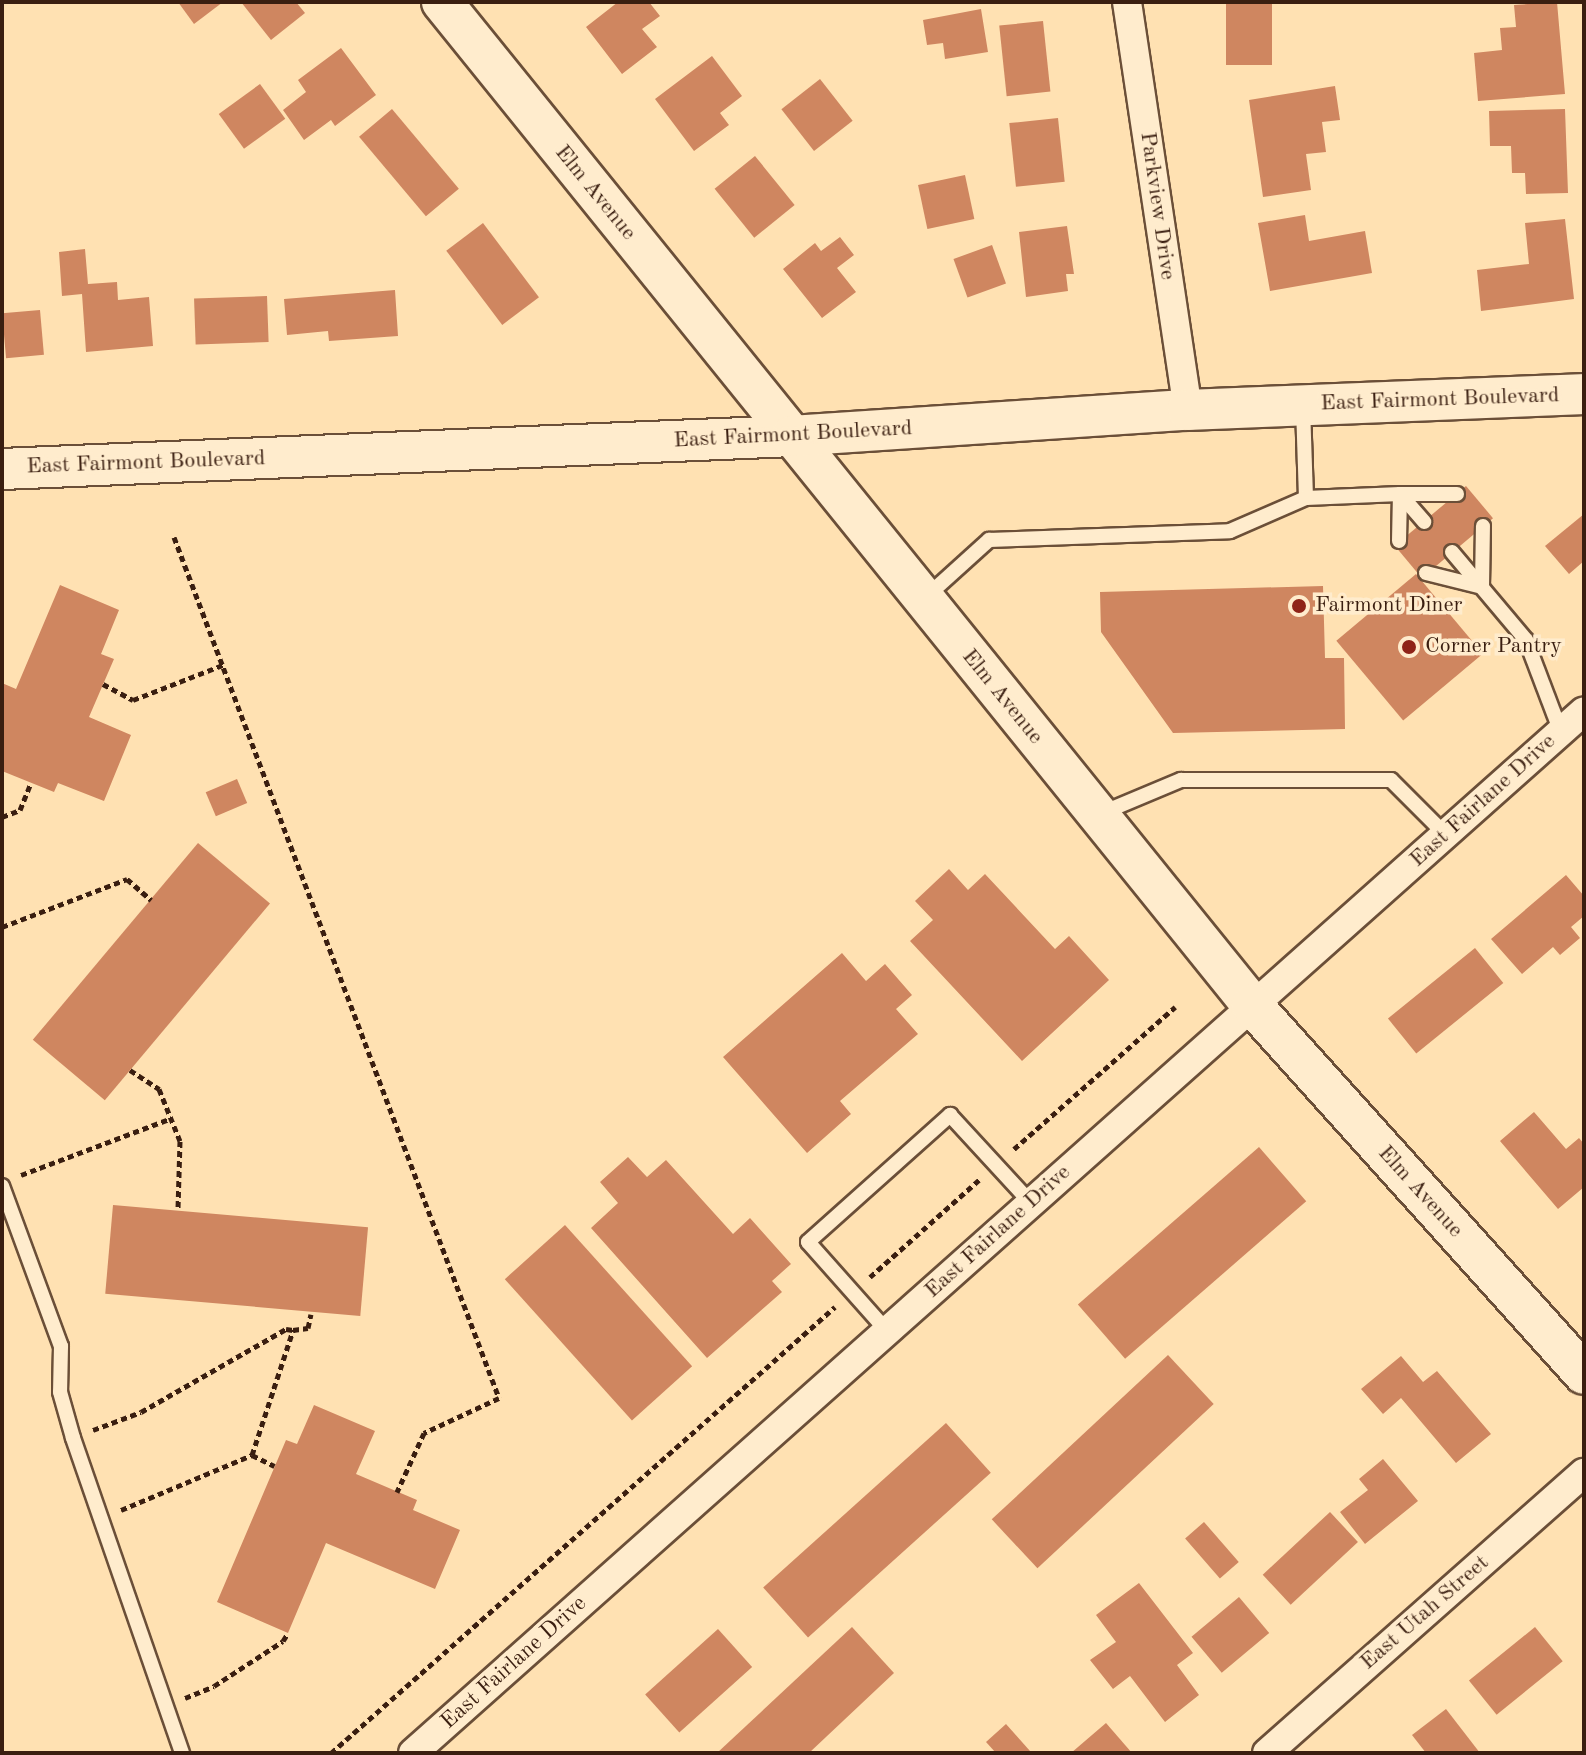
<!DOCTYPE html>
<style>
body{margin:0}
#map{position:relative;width:1586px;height:1755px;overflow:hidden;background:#ffe1b2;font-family:"Old Standard TT",serif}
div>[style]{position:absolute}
.building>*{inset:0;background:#cf8660;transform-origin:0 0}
.path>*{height:5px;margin-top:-2.5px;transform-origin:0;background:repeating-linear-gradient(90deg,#3a1e10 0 6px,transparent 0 10px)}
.roads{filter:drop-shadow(2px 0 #6b4f38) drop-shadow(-2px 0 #6b4f38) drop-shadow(0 2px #6b4f38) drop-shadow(0 -2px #6b4f38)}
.lane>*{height:14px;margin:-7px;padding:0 7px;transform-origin:7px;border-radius:7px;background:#ffeccd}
.street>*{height:28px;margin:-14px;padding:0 14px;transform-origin:14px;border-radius:14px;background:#ffeccd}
.secondary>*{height:40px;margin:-20px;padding:0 20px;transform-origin:20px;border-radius:20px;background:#ffeccd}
.dots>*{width:22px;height:22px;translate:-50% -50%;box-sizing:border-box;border:4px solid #ffeccd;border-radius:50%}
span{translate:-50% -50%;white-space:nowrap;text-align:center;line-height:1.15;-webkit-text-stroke:7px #ffeccd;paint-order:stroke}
.street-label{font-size:22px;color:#3a1e10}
.poi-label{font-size:22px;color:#3a1e10}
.left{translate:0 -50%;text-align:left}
.frame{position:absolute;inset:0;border:4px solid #3a1e10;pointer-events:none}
</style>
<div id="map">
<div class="building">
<i style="clip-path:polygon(178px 2px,223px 2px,194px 24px)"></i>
<i style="clip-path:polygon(241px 2px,296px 2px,305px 13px,271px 40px)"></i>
<i style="clip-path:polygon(618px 2px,649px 2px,660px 16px,642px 29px,657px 47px,622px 74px,586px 27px)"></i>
<i style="left:1226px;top:2px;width:46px;height:63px"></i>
<i style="clip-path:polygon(1557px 2px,1565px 94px,1478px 101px,1474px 53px,1502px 50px,1500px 28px,1516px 27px,1514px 5px)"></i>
<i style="clip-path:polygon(981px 9px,988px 52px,945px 59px,943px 43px,927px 45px,923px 20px)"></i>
<i style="left:1043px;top:21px;width:71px;height:44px;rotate:84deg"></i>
<i style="clip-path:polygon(341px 48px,376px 95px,335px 126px,331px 120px,304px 140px,283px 110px,306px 92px,298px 80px)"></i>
<i style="clip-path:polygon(712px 56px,742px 96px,720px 113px,729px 125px,694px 151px,655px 99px)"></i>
<i style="left:820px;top:79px;width:53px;height:49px;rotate:52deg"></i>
<i style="left:260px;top:84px;width:43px;height:51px;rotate:54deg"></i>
<i style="clip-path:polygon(1335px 86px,1340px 120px,1322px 122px,1326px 152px,1306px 154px,1311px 190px,1263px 197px,1249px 100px)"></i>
<i style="left:392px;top:109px;width:104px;height:43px;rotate:50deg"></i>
<i style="clip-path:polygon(1565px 109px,1568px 193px,1526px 194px,1525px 173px,1512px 173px,1511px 146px,1490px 146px,1489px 111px)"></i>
<i style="left:1058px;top:118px;width:64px;height:49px;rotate:84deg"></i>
<i style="left:755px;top:156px;width:63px;height:52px;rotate:51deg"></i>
<i style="left:965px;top:175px;width:45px;height:48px;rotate:78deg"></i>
<i style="clip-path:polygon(1305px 215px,1309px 241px,1365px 231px,1372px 273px,1270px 291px,1258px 223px)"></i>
<i style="clip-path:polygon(1565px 219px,1574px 299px,1481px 311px,1477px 270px,1529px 264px,1525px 223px)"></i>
<i style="left:483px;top:223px;width:93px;height:46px;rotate:53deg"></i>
<i style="clip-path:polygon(1067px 226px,1074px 274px,1066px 274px,1068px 291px,1026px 297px,1019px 232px)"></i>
<i style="clip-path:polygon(840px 237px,854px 255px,837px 268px,856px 292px,822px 318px,783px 269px,815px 243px,821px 251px)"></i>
<i style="left:992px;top:245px;width:41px;height:41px;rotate:70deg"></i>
<i style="clip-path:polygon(85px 249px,88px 284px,117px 282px,118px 300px,149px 297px,153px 346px,86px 352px,82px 294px,62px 296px,59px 252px)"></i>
<i style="clip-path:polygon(395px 290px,398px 336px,329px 341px,328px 331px,287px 335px,284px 299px)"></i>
<i style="left:267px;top:296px;width:46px;height:73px;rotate:88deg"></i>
<i style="left:40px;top:310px;width:45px;height:38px;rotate:85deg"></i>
<i style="left:1466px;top:486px;width:42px;height:93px;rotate:50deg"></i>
<i style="clip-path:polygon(1584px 514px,1584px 561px,1569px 574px,1545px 546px)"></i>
<i style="left:1416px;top:574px;width:104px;height:104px;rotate:50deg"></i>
<i style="clip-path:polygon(60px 585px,119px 610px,101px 654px,114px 659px,89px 717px,131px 735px,104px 801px,58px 783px,54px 792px,2px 771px,2px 683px,16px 689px)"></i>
<i style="clip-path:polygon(1323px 586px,1325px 658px,1344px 658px,1345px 729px,1173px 733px,1101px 632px,1100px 592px)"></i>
<i style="left:237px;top:779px;width:26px;height:34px;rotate:67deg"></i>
<i style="left:198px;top:843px;width:94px;height:257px;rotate:40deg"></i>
<i style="clip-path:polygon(949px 869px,968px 890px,985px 874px,1055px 949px,1069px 936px,1109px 980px,1022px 1061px,910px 941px,933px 920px,915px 901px)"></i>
<i style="clip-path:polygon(1566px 875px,1584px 896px,1584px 916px,1571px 927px,1580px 938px,1560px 955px,1553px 947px,1522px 974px,1491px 939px)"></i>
<i style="left:1475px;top:948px;width:45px;height:112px;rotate:51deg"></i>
<i style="clip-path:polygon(842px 953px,866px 981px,885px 964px,912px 995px,896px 1009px,918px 1034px,840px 1101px,851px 1114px,807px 1153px,723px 1057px)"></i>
<i style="clip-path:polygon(1534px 1112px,1566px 1149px,1579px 1138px,1584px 1144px,1584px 1187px,1558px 1209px,1500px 1141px)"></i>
<i style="left:1259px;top:1147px;width:72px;height:240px;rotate:49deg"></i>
<i style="clip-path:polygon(628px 1157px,647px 1177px,666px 1160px,733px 1234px,750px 1218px,791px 1264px,772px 1281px,782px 1292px,707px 1358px,591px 1228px,618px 1203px,600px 1182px)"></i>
<i style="left:113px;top:1205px;width:256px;height:89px;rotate:5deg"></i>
<i style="left:565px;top:1225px;width:190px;height:81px;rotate:48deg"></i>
<i style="left:1168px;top:1355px;width:67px;height:241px;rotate:47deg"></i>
<i style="clip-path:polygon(1401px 1356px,1423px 1382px,1437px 1371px,1491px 1434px,1456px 1463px,1401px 1398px,1383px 1414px,1361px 1389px)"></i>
<i style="clip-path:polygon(314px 1405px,375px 1431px,356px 1474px,417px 1500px,413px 1510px,460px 1530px,435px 1589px,326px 1543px,288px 1633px,217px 1602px,286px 1440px,297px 1444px)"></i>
<i style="left:946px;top:1423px;width:67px;height:246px;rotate:48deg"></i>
<i style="clip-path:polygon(1383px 1459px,1418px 1501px,1365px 1544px,1340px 1512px,1368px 1490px,1359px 1479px)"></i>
<i style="left:1330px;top:1512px;width:41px;height:92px;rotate:47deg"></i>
<i style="left:1204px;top:1522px;width:53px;height:25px;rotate:49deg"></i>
<i style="clip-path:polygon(1139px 1583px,1193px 1653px,1177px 1665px,1199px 1695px,1165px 1722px,1130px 1676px,1113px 1689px,1090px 1660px,1116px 1642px,1096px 1615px)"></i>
<i style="left:1239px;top:1597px;width:47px;height:62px;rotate:50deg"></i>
<i style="clip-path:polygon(852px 1627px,894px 1673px,809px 1753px,717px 1753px)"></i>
<i style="left:1535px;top:1627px;width:44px;height:85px;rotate:51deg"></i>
<i style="left:718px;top:1629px;width:51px;height:98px;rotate:48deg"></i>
<i style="clip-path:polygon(1446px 1709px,1480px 1753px,1426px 1753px,1412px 1735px)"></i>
<i style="clip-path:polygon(1106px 1723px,1132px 1753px,1071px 1753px)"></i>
<i style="clip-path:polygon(1006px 1724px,1030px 1751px,1027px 1753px,996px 1753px,986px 1742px)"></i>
</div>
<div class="path">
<i style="left:174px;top:537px;width:920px;rotate:69.32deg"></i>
<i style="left:499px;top:1398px;width:83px;rotate:155deg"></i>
<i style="left:424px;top:1433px;width:65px;rotate:114.6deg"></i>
<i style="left:103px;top:684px;width:34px;rotate:28deg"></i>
<i style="left:133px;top:700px;width:97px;rotate:-21.3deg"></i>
<i style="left:2px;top:817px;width:19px;rotate:-21deg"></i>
<i style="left:20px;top:810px;width:29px;rotate:-68deg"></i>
<i style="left:2px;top:927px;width:134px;rotate:-21deg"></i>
<i style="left:127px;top:879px;width:32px;rotate:41deg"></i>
<i style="left:130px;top:1070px;width:35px;rotate:33deg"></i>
<i style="left:159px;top:1089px;width:56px;rotate:68deg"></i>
<i style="left:180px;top:1141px;width:69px;rotate:91.7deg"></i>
<i style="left:1014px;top:1149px;width:215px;rotate:-41.4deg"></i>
<i style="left:21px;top:1175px;width:161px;rotate:-20.7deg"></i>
<i style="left:870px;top:1277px;width:146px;rotate:-41.7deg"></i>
<i style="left:93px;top:1430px;width:51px;rotate:-20.6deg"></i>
<i style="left:141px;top:1412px;width:167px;rotate:-29.8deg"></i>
<i style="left:286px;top:1329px;width:7px;rotate:8deg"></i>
<i style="left:252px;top:1455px;width:132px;rotate:-71.8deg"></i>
<i style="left:293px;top:1330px;width:15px;rotate:-8deg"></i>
<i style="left:308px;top:1328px;width:14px;rotate:-78deg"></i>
<i style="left:121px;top:1510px;width:142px;rotate:-22.8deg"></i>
<i style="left:252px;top:1455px;width:25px;rotate:26deg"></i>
<i style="left:185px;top:1698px;width:31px;rotate:-22deg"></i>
<i style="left:214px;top:1686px;width:82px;rotate:-33.1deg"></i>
<i style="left:283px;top:1641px;width:9px;rotate:-58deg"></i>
<i style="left:331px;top:1753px;width:673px;rotate:-41.51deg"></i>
</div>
<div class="roads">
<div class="lane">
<i style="left:1303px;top:407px;width:91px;rotate:88.1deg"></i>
<i style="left:1399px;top:541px;width:47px;rotate:-88.8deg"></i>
<i style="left:1400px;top:494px;width:57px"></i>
<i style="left:1452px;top:552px;width:115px;rotate:49.9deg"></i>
<i style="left:1526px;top:640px;width:98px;rotate:69.2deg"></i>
<i style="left:1426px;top:573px;width:58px;rotate:14deg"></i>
<i style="left:1482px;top:587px;width:61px;rotate:-89.1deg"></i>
<i style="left:927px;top:596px;width:84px;rotate:-42.1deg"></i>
<i style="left:989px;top:540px;width:241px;rotate:-2.1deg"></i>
<i style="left:1230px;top:531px;width:83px;rotate:-23.5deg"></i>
<i style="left:1306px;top:498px;width:94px;rotate:-2.4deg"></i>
<i style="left:1400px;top:494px;width:37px;rotate:49deg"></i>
<i style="left:1102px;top:813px;width:86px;rotate:-22.7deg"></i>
<i style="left:1181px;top:780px;width:210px"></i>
<i style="left:1391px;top:780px;width:76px;rotate:45deg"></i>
<i style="left:2px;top:1186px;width:171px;rotate:69.8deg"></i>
<i style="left:61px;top:1346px;width:46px;rotate:91.2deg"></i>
<i style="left:60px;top:1392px;width:48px;rotate:74.2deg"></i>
<i style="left:73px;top:1438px;width:333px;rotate:70.9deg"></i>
<i style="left:887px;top:1331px;width:119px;rotate:-131.6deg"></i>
<i style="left:808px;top:1242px;width:191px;rotate:-41.8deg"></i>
<i style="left:950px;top:1115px;width:120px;rotate:47.4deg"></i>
</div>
<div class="street">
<i style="left:1127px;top:2px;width:413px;rotate:81.5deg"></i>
<i style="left:413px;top:1753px;width:1567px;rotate:-41.66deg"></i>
<i style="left:1267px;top:1753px;width:423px;rotate:-41.5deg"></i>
</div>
<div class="secondary">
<i style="left:442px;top:2px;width:1289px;rotate:51.08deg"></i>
<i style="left:1252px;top:1005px;width:496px;rotate:48deg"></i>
<i style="left:2px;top:469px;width:791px;rotate:-2.39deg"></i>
<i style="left:792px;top:436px;width:397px;rotate:-3.8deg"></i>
<i style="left:1188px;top:410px;width:396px;rotate:-2.3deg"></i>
</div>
</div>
<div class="dots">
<i style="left:1299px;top:606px;background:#8f2418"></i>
<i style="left:1409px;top:647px;background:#8f2418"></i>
</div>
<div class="street-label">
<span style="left:595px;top:193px;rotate:51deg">Elm Avenue</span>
<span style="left:1157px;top:206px;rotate:82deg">Parkview Drive</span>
<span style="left:1440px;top:400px;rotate:-2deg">East Fairmont Boulevard</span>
<span style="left:793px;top:435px;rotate:-3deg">East Fairmont Boulevard</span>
<span style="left:146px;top:463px;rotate:-2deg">East Fairmont Boulevard</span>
<span style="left:1002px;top:697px;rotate:51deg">Elm Avenue</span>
<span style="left:1483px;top:801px;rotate:-42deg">East Fairlane Drive</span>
<span style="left:1420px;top:1192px;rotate:48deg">Elm Avenue</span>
<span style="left:998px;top:1232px;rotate:-42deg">East Fairlane Drive</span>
<span style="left:1425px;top:1613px;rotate:-41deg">East Utah Street</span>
<span style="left:514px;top:1663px;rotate:-42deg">East Fairlane Drive</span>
</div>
<div class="poi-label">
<span class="left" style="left:1315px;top:606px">Fairmont Diner</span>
<span class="left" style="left:1425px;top:647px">Corner Pantry</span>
</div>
<div class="frame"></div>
</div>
